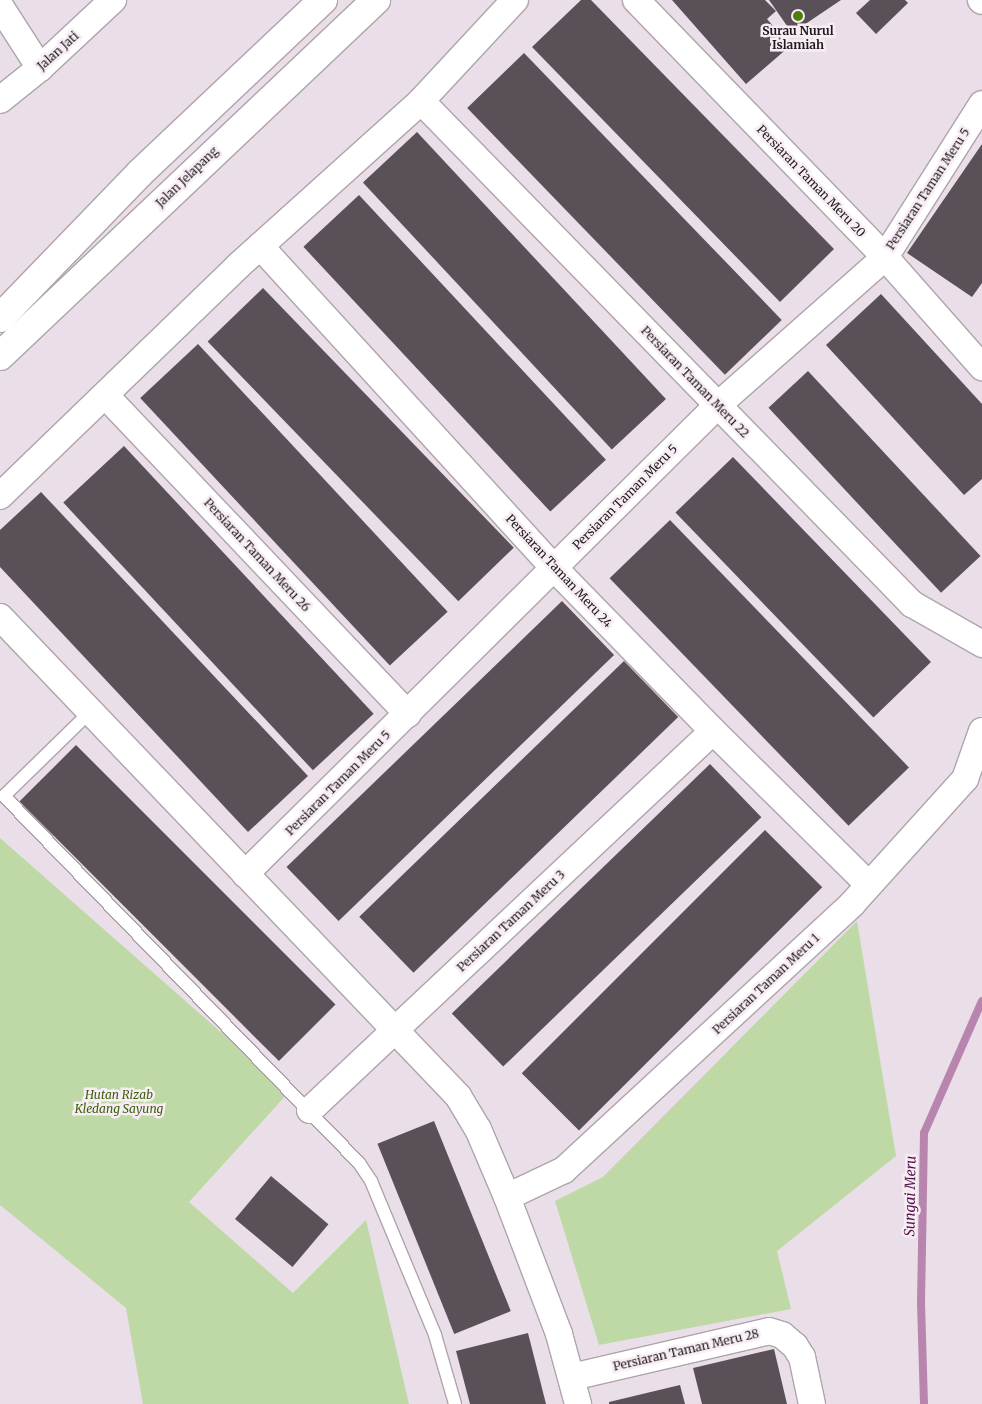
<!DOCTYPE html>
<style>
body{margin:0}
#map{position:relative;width:982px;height:1404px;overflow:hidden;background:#eadfe8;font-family:Merriweather,serif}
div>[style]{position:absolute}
.green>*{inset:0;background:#bed9a6}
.stream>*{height:8px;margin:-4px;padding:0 4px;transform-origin:4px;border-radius:4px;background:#b885af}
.building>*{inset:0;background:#595058;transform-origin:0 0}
.roads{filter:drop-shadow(1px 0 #aea4ac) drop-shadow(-1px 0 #aea4ac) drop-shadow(0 1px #aea4ac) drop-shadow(0 -1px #aea4ac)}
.lane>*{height:12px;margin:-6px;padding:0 6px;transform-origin:6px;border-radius:6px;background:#fff}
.street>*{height:26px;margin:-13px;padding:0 13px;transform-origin:13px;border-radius:13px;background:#fff}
.primary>*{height:28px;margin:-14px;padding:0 14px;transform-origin:14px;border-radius:14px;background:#fff}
.dots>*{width:14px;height:14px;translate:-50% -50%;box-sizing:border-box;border:2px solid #f8edf5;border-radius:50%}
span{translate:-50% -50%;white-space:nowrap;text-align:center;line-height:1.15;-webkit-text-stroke:5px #f8edf5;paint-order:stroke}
.poi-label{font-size:12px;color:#1e1a1d;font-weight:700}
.street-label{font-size:12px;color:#1e1a1d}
.park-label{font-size:12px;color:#3e610e;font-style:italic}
.water-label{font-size:14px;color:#53154c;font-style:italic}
</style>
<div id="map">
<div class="green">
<i style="clip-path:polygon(0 838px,289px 1092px,189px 1202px,293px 1293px,366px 1220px,409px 1404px,143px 1404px,126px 1308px,0 1205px)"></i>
<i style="clip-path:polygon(857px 921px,896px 1156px,777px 1251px,791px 1309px,599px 1345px,555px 1201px,603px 1177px)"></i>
</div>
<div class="stream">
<i style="left:924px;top:1404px;width:100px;rotate:-91.7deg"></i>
<i style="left:921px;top:1304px;width:171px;rotate:-89deg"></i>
<i style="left:924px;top:1133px;width:144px;rotate:-66.3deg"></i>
</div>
<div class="building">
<i style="clip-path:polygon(581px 0,591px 0,834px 249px,780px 302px,532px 47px)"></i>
<i style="clip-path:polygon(672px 0,765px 0,776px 11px,767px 19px,790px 46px,746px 84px)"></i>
<i style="clip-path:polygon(769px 0,841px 0,792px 33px)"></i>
<i style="clip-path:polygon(870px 0,905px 0,908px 3px,876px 34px,856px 13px)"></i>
<i style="left:524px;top:53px;width:371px;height:79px;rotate:46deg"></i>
<i style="left:417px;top:132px;width:365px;height:74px;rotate:47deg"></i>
<i style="clip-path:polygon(982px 144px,982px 283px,972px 297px,907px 253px)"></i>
<i style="left:359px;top:195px;width:362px;height:76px;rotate:47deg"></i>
<i style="left:263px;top:288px;width:361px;height:77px;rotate:46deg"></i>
<i style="clip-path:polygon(881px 294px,982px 404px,982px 479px,964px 495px,826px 345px)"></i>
<i style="left:198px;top:344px;width:366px;height:79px;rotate:47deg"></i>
<i style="left:808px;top:371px;width:253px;height:54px;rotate:47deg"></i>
<i style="left:124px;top:446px;width:366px;height:83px;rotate:47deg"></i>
<i style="left:733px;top:457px;width:285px;height:80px;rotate:46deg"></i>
<i style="clip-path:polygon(41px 492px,308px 776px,248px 832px,0 567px,0 530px)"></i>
<i style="left:670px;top:520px;width:344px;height:84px;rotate:46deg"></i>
<i style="left:562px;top:601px;width:75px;height:383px;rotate:46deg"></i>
<i style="left:624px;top:661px;width:78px;height:368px;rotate:46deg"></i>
<i style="left:76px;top:745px;width:367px;height:80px;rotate:45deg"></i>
<i style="left:710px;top:764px;width:74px;height:359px;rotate:46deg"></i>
<i style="left:765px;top:830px;width:81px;height:344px;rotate:45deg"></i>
<i style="left:434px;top:1121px;width:205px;height:61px;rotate:68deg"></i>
<i style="left:271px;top:1176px;width:75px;height:56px;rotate:40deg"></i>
<i style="clip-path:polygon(528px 1333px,546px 1404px,470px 1404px,456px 1351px)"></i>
<i style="clip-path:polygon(774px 1349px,787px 1404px,702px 1404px,693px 1368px)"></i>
<i style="clip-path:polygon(680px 1385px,685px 1404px,609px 1404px,609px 1402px)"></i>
</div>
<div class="roads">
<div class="lane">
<i style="left:90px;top:712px;width:120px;rotate:135.7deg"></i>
<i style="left:4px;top:796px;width:511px;rotate:45.95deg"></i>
<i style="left:359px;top:1163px;width:22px;rotate:56deg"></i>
<i style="left:371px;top:1181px;width:167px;rotate:67.4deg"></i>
<i style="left:435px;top:1335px;width:72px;rotate:73.8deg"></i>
</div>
<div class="street">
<i style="left:636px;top:0;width:358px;rotate:45.9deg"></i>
<i style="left:885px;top:257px;width:147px;rotate:48.6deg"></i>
<i style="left:981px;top:0;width:1px;rotate:45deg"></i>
<i style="left:0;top:6px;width:74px;rotate:57.2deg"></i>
<i style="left:0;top:100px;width:51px;rotate:-38.7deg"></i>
<i style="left:40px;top:68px;width:100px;rotate:-43deg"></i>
<i style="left:421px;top:101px;width:703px;rotate:45.69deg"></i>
<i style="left:912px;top:604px;width:81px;rotate:29.7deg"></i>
<i style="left:260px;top:246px;width:435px;rotate:47.6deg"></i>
<i style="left:553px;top:567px;width:229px;rotate:45.7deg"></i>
<i style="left:713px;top:731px;width:219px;rotate:44.6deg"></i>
<i style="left:105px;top:395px;width:440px;rotate:46.5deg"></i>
<i style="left:0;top:496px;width:331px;rotate:-44deg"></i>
<i style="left:238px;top:266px;width:246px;rotate:-42deg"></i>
<i style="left:421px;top:101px;width:138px;rotate:-47.1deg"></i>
<i style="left:0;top:617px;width:663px;rotate:46.28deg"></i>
<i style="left:458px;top:1096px;width:39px;rotate:59deg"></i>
<i style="left:478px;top:1129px;width:74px;rotate:66.9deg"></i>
<i style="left:507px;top:1197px;width:147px;rotate:69.2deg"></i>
<i style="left:559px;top:1334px;width:73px;rotate:74.8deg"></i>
<i style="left:245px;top:874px;width:666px;rotate:-44.76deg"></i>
<i style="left:718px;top:405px;width:223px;rotate:-41.5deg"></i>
<i style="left:885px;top:257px;width:181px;rotate:-57.6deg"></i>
<i style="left:310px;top:1110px;width:553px;rotate:-43.24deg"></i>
<i style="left:507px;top:1197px;width:63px;rotate:-25.3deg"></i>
<i style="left:564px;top:1170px;width:392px;rotate:-42.7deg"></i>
<i style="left:852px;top:904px;width:169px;rotate:-47.9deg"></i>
<i style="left:965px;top:779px;width:51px;rotate:-70.5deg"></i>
<i style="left:572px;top:1377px;width:202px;rotate:-13.1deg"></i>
<i style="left:769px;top:1331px;width:14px;rotate:17deg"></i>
<i style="left:782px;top:1335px;width:17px;rotate:40deg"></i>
<i style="left:795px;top:1346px;width:13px;rotate:58deg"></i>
<i style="left:802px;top:1357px;width:48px;rotate:78deg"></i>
</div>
<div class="primary">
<i style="left:0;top:318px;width:202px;rotate:-46deg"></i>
<i style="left:140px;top:173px;width:252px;rotate:-43.4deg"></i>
<i style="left:0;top:356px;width:518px;rotate:-43.43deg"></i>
</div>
</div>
<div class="dots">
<i style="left:798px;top:16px;background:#4f7e07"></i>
</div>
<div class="poi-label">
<span style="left:798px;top:38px">Surau Nurul<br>Islamiah</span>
</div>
<div class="street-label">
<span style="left:58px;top:51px;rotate:-42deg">Jalan Jati</span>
<span style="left:187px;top:177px;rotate:-44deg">Jalan Jelapang</span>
<span style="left:811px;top:181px;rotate:46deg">Persiaran Taman Meru 20</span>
<span style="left:928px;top:189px;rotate:-57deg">Persiaran Taman Meru 5</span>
<span style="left:695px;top:382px;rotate:46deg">Persiaran Taman Meru 22</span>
<span style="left:625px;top:497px;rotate:-45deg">Persiaran Taman Meru 5</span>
<span style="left:257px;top:555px;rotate:47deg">Persiaran Taman Meru 26</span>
<span style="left:559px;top:571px;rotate:47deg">Persiaran Taman Meru 24</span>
<span style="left:338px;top:783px;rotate:-45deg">Persiaran Taman Meru 5</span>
<span style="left:511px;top:921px;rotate:-43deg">Persiaran Taman Meru 3</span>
<span style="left:766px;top:984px;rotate:-43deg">Persiaran Taman Meru 1</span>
<span style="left:686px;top:1350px;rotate:-13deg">Persiaran Taman Meru 28</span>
</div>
<div class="park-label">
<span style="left:119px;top:1102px">Hutan Rizab<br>Kledang Sayung</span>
</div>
<div class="water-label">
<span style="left:910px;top:1196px;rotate:-89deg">Sungai Meru</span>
</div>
</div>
